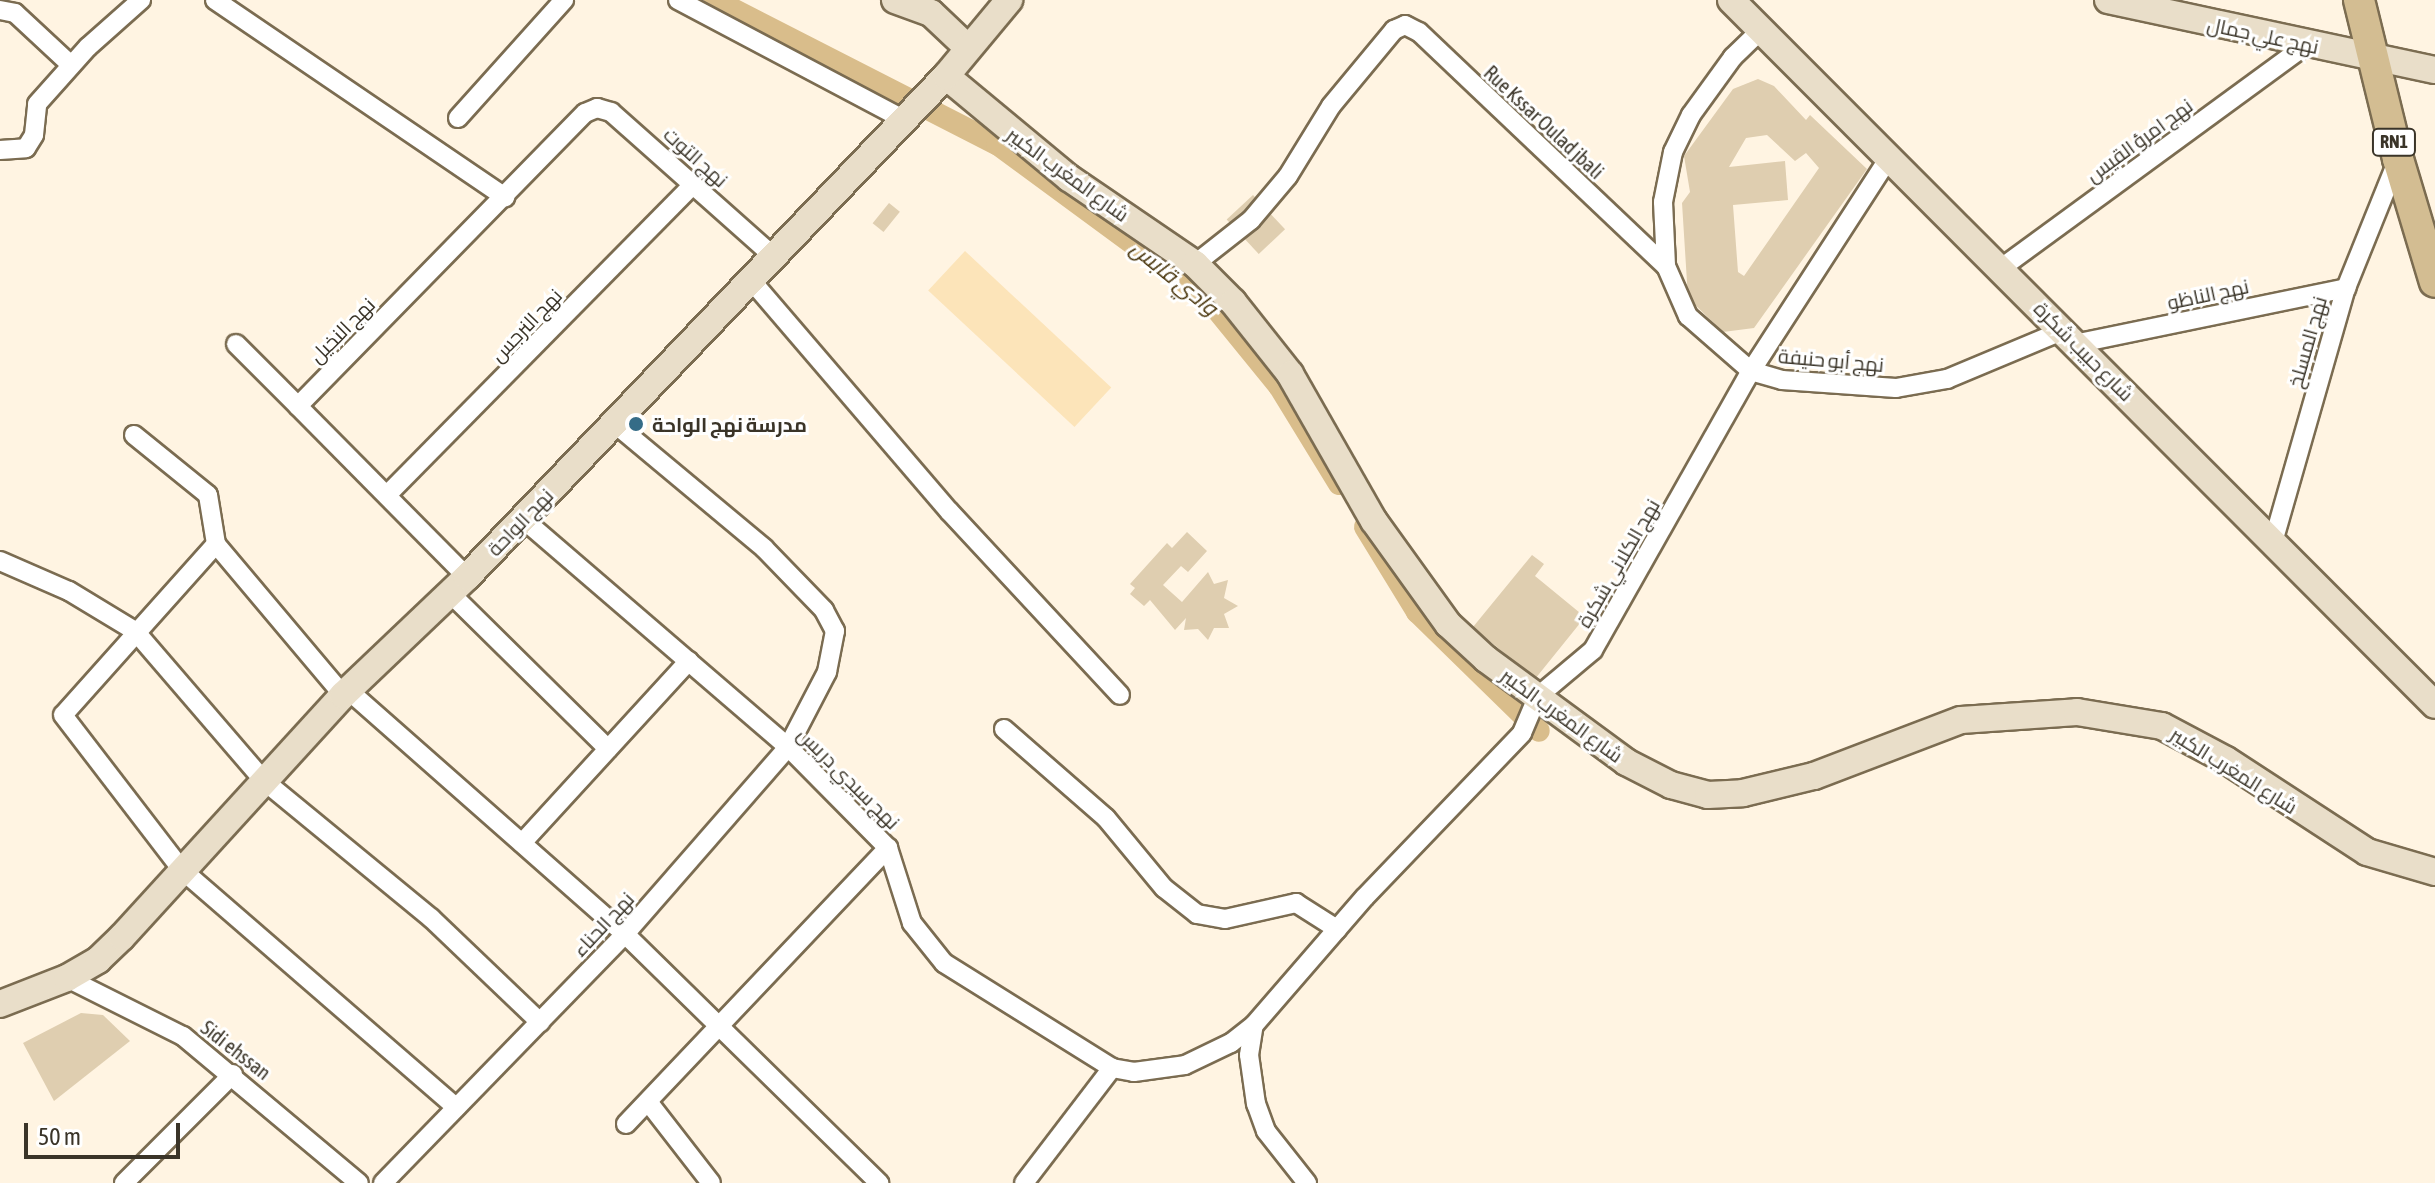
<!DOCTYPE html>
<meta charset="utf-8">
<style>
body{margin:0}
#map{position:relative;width:2435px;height:1183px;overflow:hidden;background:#fff4e2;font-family:"Asap Condensed",Cairo,sans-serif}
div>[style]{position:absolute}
.green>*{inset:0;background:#fce4b9;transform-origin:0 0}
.canal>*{height:22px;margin:-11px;padding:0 11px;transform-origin:11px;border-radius:11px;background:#d9bd8b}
.building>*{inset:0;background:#dfceb0;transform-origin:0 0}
.roads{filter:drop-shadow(2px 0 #7b6c51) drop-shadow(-2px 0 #7b6c51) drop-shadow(0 2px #7b6c51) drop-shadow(0 -2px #7b6c51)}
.street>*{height:18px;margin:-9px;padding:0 9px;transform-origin:9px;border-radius:9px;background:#fff}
.secondary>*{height:26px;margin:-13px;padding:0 13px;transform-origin:13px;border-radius:13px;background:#e9dec9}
.primary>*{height:30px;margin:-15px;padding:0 15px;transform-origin:15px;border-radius:15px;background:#d3bd92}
.dots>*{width:22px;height:22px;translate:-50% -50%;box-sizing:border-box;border:4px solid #fff;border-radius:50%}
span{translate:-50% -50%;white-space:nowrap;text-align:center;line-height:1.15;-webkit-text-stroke:6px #fff;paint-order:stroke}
.shield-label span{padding:2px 6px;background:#fff;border:2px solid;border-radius:6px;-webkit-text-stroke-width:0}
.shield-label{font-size:18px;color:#3a3428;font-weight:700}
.street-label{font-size:20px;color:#3a3428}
.poi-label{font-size:20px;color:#3a3428;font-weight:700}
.left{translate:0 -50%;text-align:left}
.water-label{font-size:22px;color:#48340b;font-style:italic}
.scale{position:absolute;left:24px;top:1123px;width:156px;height:36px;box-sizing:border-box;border:4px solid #3a3428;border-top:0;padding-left:10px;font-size:24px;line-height:28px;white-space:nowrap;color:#3a3428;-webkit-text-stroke:6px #fff;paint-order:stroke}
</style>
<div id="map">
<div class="green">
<i style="left:965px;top:251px;width:200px;height:54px;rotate:43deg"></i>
</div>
<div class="canal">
<i style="left:715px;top:0;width:317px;rotate:27.1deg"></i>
<i style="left:997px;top:144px;width:263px;rotate:36.3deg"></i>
<i style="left:1209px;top:300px;width:111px;rotate:50.9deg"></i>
<i style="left:1279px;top:386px;width:115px;rotate:58.5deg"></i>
<i style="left:1365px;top:527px;width:100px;rotate:58.5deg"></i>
<i style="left:1417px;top:612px;width:170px;rotate:44.3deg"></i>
</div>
<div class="building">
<i style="clip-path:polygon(evenodd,1758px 79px,1774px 86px,1806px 120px,1810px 115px,1867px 169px,1754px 328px,1723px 332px,1688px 298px,1682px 203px,1690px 192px,1684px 156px,1733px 89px,1758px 79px,1767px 135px,1795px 161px,1806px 153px,1819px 168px,1744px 276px,1738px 272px,1733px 205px,1788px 200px,1785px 161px,1729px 167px,1746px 138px,1767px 135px)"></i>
<i style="left:1253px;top:195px;width:47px;height:36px;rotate:47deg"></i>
<i style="left:889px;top:203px;width:14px;height:26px;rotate:39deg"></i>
<i style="clip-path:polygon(1187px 532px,1207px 551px,1188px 572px,1181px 566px,1163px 585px,1182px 602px,1208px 572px,1214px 584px,1228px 580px,1224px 598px,1238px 606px,1224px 614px,1229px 628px,1214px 628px,1208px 640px,1198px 629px,1184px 630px,1186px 618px,1175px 630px,1150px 600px,1144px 606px,1130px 594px,1135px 588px,1130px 584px,1167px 543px,1172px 548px)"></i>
<i style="clip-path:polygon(1532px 555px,1544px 564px,1535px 576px,1585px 617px,1535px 679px,1473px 627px)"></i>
<i style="clip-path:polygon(81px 1013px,103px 1015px,130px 1041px,54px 1101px,23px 1043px)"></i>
</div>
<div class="roads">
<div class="street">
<i style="left:215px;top:0;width:351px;rotate:34.2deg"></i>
<i style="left:678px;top:0;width:255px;rotate:27.9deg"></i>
<i style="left:0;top:10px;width:15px;rotate:11deg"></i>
<i style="left:15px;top:13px;width:76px;rotate:42.9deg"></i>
<i style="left:1763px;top:28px;width:42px;rotate:136deg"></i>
<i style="left:1733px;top:57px;width:72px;rotate:125.9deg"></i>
<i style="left:1691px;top:115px;width:41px;rotate:115.9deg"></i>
<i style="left:1673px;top:152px;width:51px;rotate:101.3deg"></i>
<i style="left:1663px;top:202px;width:64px;rotate:87.3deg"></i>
<i style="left:1666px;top:266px;width:55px;rotate:66.3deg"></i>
<i style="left:1688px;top:316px;width:84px;rotate:41.1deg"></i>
<i style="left:1751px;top:371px;width:32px;rotate:16deg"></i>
<i style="left:1782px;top:380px;width:114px;rotate:4deg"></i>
<i style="left:1896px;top:388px;width:52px;rotate:-10deg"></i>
<i style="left:1947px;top:379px;width:127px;rotate:-22.7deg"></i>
<i style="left:458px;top:118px;width:159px;rotate:-48.1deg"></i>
<i style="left:0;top:150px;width:26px;rotate:-4deg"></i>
<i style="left:26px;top:148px;width:15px;rotate:-58deg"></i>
<i style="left:34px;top:135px;width:31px;rotate:-84deg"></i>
<i style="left:37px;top:104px;width:76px;rotate:-48.2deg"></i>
<i style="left:88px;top:47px;width:71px;rotate:-41.6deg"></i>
<i style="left:1195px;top:264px;width:71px;rotate:-38.2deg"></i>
<i style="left:1251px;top:220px;width:57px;rotate:-49.9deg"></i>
<i style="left:1288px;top:176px;width:82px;rotate:-58.4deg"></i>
<i style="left:1331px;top:106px;width:99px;rotate:-50.3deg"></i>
<i style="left:1394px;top:30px;width:12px;rotate:-24deg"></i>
<i style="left:1405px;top:25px;width:16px;rotate:27deg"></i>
<i style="left:1419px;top:32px;width:340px;rotate:43.5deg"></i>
<i style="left:2000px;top:269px;width:378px;rotate:-36.2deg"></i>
<i style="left:750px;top:279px;width:306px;rotate:49.4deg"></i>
<i style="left:949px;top:511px;width:251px;rotate:47.1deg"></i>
<i style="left:2079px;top:343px;width:273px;rotate:-11.6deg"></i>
<i style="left:236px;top:344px;width:88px;rotate:45deg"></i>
<i style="left:134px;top:435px;width:95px;rotate:39deg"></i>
<i style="left:208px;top:495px;width:50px;rotate:80.7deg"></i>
<i style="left:389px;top:493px;width:433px;rotate:-45.4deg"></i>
<i style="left:523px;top:519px;width:350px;rotate:40.7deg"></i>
<i style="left:788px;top:747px;width:142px;rotate:45.3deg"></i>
<i style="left:888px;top:848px;width:79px;rotate:72.3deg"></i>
<i style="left:912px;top:923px;width:51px;rotate:51.3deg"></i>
<i style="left:944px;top:963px;width:198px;rotate:32deg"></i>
<i style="left:1112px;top:1068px;width:22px;rotate:10deg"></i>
<i style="left:1134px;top:1072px;width:51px;rotate:-7.8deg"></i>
<i style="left:1185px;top:1065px;width:51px;rotate:-25.6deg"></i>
<i style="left:1231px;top:1043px;width:29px;rotate:-38deg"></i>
<i style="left:2273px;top:542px;width:264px;rotate:-74deg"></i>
<i style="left:2346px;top:288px;width:139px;rotate:-68deg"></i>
<i style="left:0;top:561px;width:75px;rotate:23.5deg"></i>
<i style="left:69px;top:591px;width:77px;rotate:31.2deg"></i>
<i style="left:135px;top:631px;width:196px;rotate:49.3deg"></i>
<i style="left:263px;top:780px;width:217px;rotate:39.4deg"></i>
<i style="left:431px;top:918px;width:151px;rotate:43.7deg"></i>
<i style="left:467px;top:577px;width:240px;rotate:-134.7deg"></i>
<i style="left:298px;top:406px;width:410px;rotate:-45.6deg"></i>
<i style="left:585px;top:113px;width:13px;rotate:-23deg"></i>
<i style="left:597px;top:108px;width:15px;rotate:16deg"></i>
<i style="left:611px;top:112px;width:215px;rotate:41.6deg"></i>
<i style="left:450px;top:593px;width:222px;rotate:44.6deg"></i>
<i style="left:348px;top:690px;width:369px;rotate:41.4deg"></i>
<i style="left:625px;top:934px;width:356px;rotate:44.4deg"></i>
<i style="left:343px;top:695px;width:197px;rotate:-130.1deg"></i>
<i style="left:216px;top:544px;width:229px;rotate:131.8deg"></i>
<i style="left:63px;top:715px;width:194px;rotate:52.5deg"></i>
<i style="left:181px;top:869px;width:364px;rotate:40.9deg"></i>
<i style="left:1004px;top:729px;width:135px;rotate:41.1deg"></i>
<i style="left:1106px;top:818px;width:91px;rotate:50.4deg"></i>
<i style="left:1164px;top:888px;width:42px;rotate:38.2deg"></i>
<i style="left:1197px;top:914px;width:28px;rotate:10deg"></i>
<i style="left:1225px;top:919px;width:73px;rotate:-12.7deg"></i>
<i style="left:1296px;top:903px;width:49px;rotate:32.4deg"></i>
<i style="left:522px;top:843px;width:247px;rotate:-47.5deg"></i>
<i style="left:67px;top:978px;width:130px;rotate:26.6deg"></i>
<i style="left:183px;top:1036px;width:229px;rotate:39.9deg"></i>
<i style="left:649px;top:1103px;width:101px;rotate:52.2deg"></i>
<i style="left:626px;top:1124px;width:381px;rotate:-46.5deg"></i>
<i style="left:124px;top:1183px;width:154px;rotate:-45deg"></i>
<i style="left:383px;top:1183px;width:347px;rotate:-45.8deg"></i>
<i style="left:625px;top:934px;width:248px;rotate:-48.9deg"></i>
<i style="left:788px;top:747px;width:85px;rotate:-62.5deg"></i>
<i style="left:827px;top:672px;width:42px;rotate:-79deg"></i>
<i style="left:835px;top:631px;width:24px;rotate:-118deg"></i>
<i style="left:824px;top:610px;width:86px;rotate:-134.1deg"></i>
<i style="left:764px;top:548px;width:195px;rotate:-140.2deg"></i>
<i style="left:1024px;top:1183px;width:145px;rotate:-52.6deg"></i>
<i style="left:1307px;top:1183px;width:66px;rotate:-128.3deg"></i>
<i style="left:1266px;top:1131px;width:29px;rotate:-110deg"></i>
<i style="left:1256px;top:1104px;width:49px;rotate:-98.1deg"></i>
<i style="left:1249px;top:1055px;width:30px;rotate:-81deg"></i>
<i style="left:1254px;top:1025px;width:169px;rotate:-49.1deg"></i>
<i style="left:1365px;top:897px;width:227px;rotate:-46.2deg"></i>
<i style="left:1522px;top:733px;width:39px;rotate:-67deg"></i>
<i style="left:1537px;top:697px;width:73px;rotate:-40deg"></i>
<i style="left:1593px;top:650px;width:321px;rotate:-60.5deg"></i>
<i style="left:1751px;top:371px;width:250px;rotate:-57.1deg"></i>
</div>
<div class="secondary">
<i style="left:895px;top:0;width:38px;rotate:20deg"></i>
<i style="left:931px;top:13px;width:50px;rotate:43.4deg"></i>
<i style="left:1731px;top:0;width:996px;rotate:45.04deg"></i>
<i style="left:2108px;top:0;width:334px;rotate:12.1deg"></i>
<i style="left:946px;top:76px;width:160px;rotate:39.7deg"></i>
<i style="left:1069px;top:178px;width:153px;rotate:34.3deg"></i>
<i style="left:1195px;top:264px;width:54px;rotate:45deg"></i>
<i style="left:1233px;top:302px;width:92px;rotate:51.6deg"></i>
<i style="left:1290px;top:374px;width:169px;rotate:60.3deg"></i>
<i style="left:1374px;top:521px;width:127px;rotate:54.3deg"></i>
<i style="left:1448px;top:624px;width:52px;rotate:42.6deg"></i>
<i style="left:1486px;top:659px;width:174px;rotate:36.3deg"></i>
<i style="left:1626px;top:762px;width:51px;rotate:27.1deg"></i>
<i style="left:1671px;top:785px;width:38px;rotate:15deg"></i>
<i style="left:1708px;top:795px;width:35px;rotate:-3deg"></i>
<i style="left:1743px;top:793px;width:73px;rotate:-13.5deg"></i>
<i style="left:1814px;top:776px;width:157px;rotate:-20.9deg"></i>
<i style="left:1961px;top:720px;width:116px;rotate:-3.9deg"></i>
<i style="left:2077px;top:712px;width:86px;rotate:9.4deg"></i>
<i style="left:2162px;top:726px;width:72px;rotate:28deg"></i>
<i style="left:2226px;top:760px;width:168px;rotate:33.1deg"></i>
<i style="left:2367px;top:852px;width:71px;rotate:16.4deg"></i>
<i style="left:0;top:1004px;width:72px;rotate:-21.2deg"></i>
<i style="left:67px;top:978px;width:36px;rotate:-30deg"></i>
<i style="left:98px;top:960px;width:33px;rotate:-44deg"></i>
<i style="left:122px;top:937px;width:328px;rotate:-47.6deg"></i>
<i style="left:343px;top:695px;width:171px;rotate:-43.6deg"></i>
<i style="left:467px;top:577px;width:693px;rotate:-46.29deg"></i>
<i style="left:946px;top:76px;width:99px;rotate:-50.3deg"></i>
</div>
<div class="primary">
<i style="left:2359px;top:0;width:164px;rotate:76.2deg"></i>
<i style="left:2398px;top:159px;width:128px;rotate:73.3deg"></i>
</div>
</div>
<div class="dots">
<i style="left:636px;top:424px;background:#356c87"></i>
</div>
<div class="shield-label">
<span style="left:2394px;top:142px">RN1</span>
</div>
<div class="street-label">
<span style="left:2263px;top:35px;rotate:12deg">نهج علي جمال</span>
<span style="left:1544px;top:122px;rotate:43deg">Rue Kssar Oulad jbali</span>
<span style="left:2139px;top:140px;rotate:-36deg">نهج امرؤ القيس</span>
<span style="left:696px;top:157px;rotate:42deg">نهج التوت</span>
<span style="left:1068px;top:174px;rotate:36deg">شارع المغرب الكبير</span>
<span style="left:2208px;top:294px;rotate:-12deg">نهج الناظو</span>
<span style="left:526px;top:325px;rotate:-46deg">نهج النرجس</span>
<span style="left:342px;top:330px;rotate:-45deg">نهج النخيل</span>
<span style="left:2307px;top:342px;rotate:-74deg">نهج المسلخ</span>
<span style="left:2084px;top:351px;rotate:45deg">شارع حبيب شكرة</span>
<span style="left:1831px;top:360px;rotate:5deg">نهج أبو حنيفة</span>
<span style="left:520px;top:522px;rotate:-46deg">نهج الواحة</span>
<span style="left:1618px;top:563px;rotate:-60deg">نهج الكلاني شكرة</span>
<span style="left:1562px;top:715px;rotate:36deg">شارع المغرب الكبير</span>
<span style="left:2234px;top:770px;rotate:32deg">شارع المغرب الكبير</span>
<span style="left:849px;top:778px;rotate:45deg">نهج سيدي دريس</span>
<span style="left:603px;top:924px;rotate:-47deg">نهج الحناء</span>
<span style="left:236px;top:1050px;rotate:38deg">Sidi ehssan</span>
</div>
<div class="poi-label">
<span class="left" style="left:652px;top:424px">مدرسة نهج الواحة</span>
</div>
<div class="water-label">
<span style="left:1174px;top:278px;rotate:39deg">وادي قابس</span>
</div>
<div class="scale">50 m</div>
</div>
